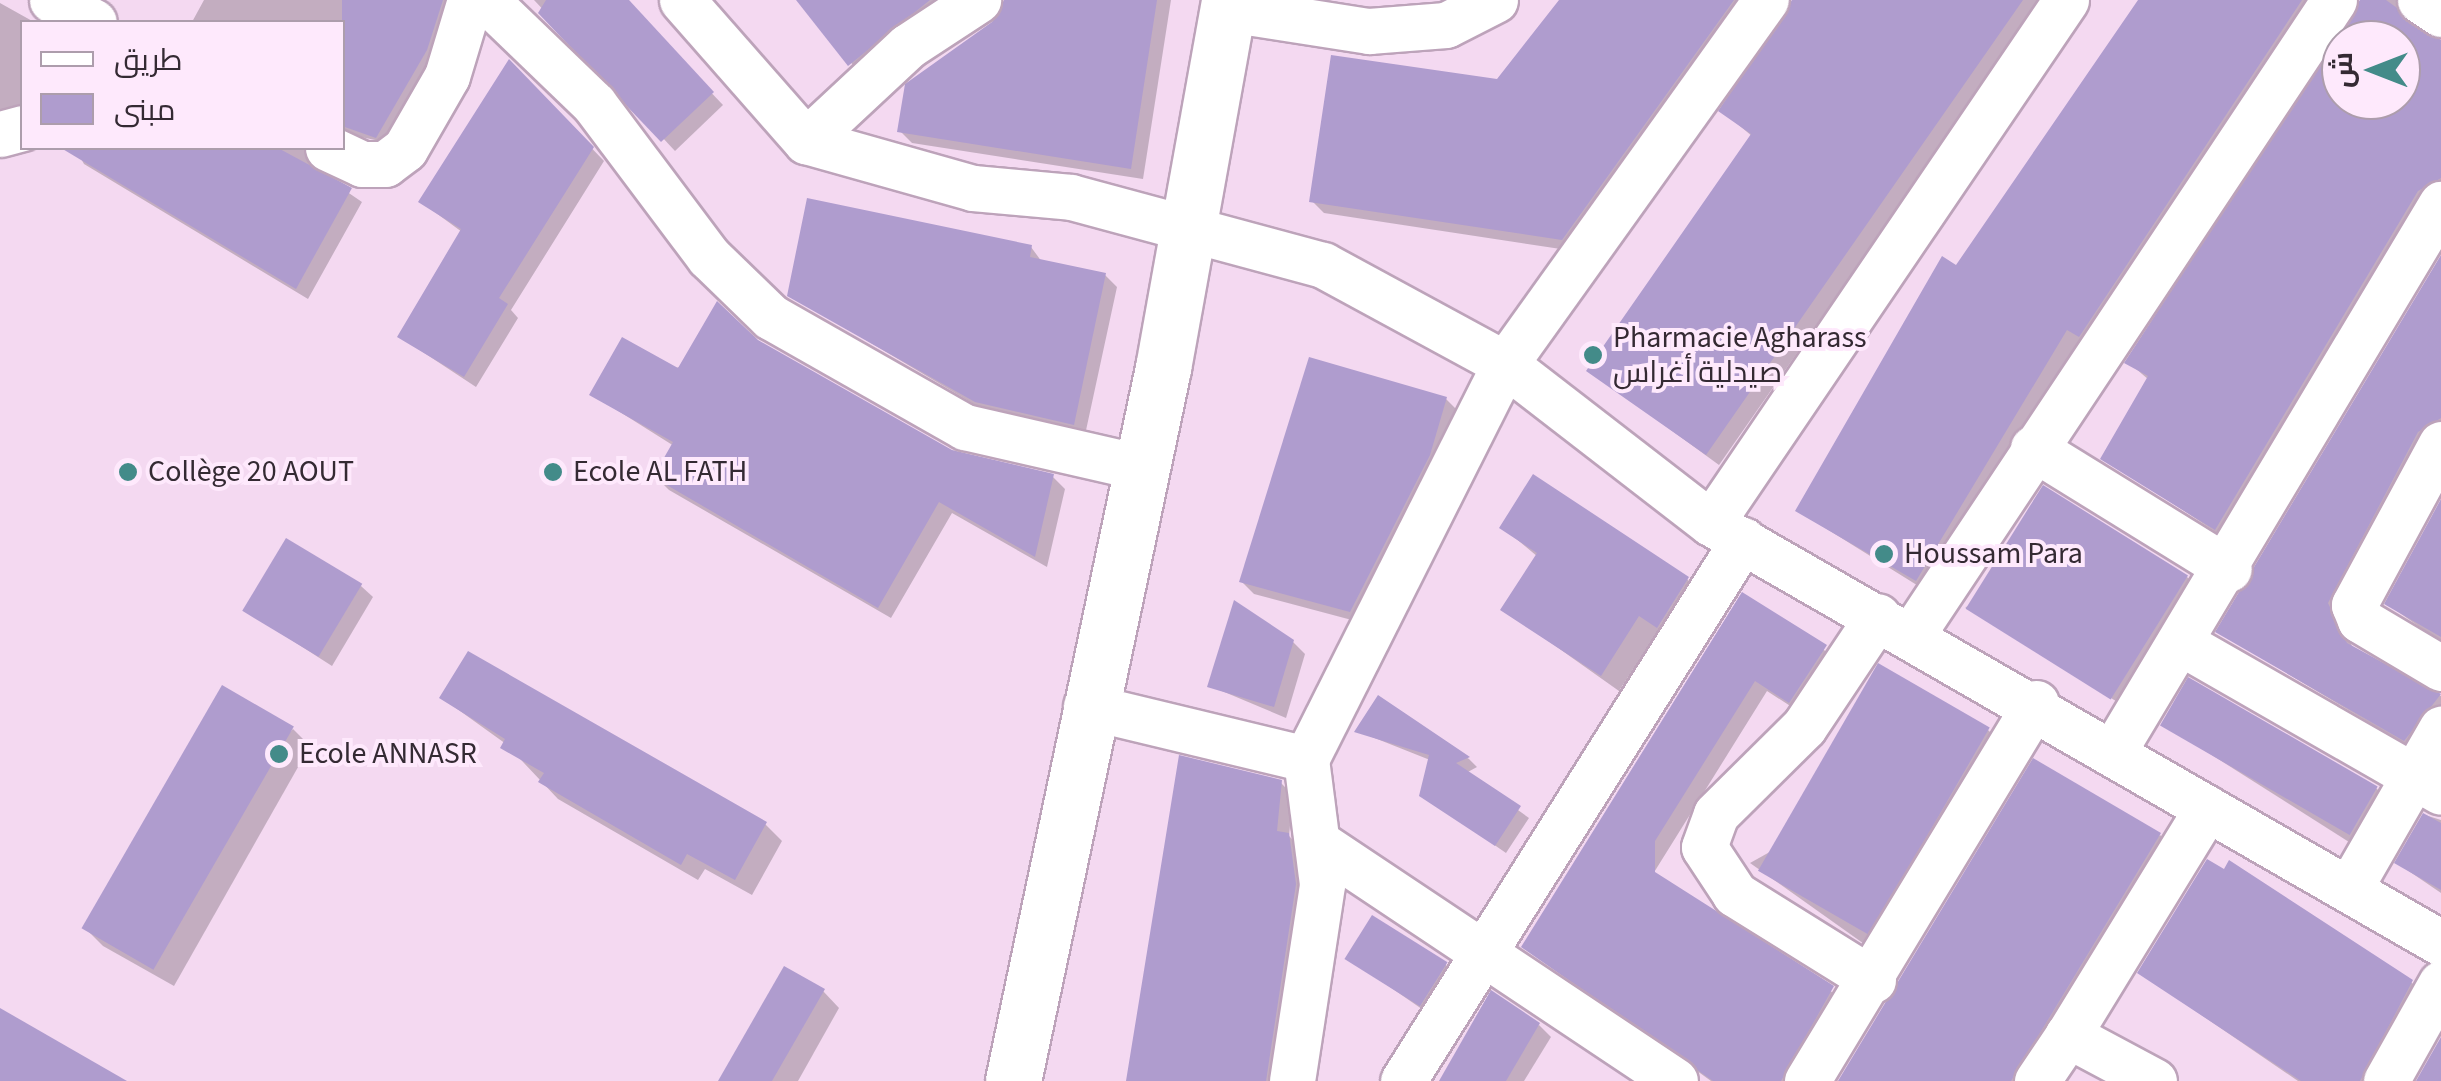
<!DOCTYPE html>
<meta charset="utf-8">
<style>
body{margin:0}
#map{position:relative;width:2441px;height:1081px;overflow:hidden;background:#f4d9f1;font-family:"Source Sans 3",Cairo,sans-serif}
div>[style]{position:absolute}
.shadow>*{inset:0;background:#0003}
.building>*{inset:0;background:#af9cce;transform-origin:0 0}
.roads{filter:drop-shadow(2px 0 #bda3ba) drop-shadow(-2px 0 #bda3ba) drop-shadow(0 2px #bda3ba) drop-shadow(0 -2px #bda3ba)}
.minor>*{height:45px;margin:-22.5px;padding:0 22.5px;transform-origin:22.5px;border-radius:22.5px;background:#fff}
.tertiary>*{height:55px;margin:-27.5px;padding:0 27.5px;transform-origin:27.5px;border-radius:27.5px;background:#fff}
.dots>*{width:28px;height:28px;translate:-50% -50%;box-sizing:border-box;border:5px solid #fee9fc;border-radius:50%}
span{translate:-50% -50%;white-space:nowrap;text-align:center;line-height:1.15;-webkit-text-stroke:8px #fee9fc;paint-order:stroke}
.poi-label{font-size:30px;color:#342a33}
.left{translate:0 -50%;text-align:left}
.legend{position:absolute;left:20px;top:20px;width:325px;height:130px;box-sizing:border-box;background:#fee9fc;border:2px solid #ad9dac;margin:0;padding:12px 18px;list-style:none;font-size:30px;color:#342a33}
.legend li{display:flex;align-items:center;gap:20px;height:50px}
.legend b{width:50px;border:2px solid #ad9dac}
.north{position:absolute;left:2321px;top:20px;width:100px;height:100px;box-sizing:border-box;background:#fee9fc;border:2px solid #ad9dac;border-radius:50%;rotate:270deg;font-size:28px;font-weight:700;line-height:40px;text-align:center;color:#342a33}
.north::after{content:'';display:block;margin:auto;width:35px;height:45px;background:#438b89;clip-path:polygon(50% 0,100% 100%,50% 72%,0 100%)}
</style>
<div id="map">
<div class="shadow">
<i style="clip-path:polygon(204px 0,459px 0,394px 144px,342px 133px,342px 22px,192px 22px)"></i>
<i style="clip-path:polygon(534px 0,623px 0,723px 105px,675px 151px)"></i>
<i style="clip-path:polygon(800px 0,966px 0,862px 76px)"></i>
<i style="clip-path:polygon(1013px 0,1171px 0,1143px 179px,912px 143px,900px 131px)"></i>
<i style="clip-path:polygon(1562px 0,1754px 0,1574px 251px,1324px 213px,1312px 201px,1488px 91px)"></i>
<i style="clip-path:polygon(1794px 0,2043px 0,1719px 465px,1590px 371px,1753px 137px,1722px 111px)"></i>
<i style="clip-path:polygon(2146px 0,2322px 0,2091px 347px,2080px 340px,1928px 592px,1798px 511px)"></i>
<i style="clip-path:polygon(2360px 0,2409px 0,2405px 13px,2441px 43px,2441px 196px,2228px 540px,2104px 458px,2149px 380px,2128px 362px,2341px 41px,2341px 100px,2401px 100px,2401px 40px,2342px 40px)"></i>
<i style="clip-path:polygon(0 3px,34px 22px,22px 22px,22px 118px,0 115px)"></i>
<i style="clip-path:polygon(509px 62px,604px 161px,511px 310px,518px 318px,476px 387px,400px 337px,462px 232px,421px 202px)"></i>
<i style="clip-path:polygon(75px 148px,316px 148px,318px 172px,362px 202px,308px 299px,84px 164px)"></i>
<i style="clip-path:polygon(1031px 247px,1042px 262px,1105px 275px,1117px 287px,1085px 435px,989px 413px,790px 295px)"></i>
<i style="clip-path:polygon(2441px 260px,2441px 436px,2338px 618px,2354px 650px,2441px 696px,2441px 717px,2417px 751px,2218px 632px)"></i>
<i style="clip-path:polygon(756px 342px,951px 452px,1052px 476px,1065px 489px,1047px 567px,952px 513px,891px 618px,669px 490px,656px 477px,674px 446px,593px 395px)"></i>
<i style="clip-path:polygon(1446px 399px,1458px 411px,1363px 623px,1254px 594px,1242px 582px)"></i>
<i style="clip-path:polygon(2441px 504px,2441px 642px,2387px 604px)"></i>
<i style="clip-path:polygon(1502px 527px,1687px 579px,1705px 596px,1675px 643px,1658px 631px,1619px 691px,1503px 609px,1538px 557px)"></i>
<i style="clip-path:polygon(2187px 577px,2199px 589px,2127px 708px,1965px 607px)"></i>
<i style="clip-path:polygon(361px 586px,373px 597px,332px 666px,246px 611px)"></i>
<i style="clip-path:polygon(1743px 595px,1837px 659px,1801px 713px,1767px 691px,1653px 874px,1844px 1000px,1795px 1081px,1711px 1081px,1524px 946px)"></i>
<i style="clip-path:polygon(1293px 642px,1305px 654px,1286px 718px,1210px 686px)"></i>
<i style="clip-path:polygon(442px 698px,765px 824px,782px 841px,752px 895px,705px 869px,698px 880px,558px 799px,506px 744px)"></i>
<i style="clip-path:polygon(1379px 699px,1469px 759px,1477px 767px,1466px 773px,1529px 818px,1506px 853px,1422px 795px,1430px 760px,1357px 731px)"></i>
<i style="clip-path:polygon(2163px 724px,2376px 788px,2388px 800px,2360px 849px)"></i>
<i style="clip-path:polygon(293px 729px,310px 746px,174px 986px,103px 946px,86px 929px)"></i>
<i style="clip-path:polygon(1988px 730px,2000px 742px,1874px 951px,1750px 863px)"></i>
<i style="clip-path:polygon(1281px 783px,1293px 795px,1289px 836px,1300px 847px,1306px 897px,1281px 1081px,1128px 1081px)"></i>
<i style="clip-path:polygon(2425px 815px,2441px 820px,2441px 893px,2397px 863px)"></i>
<i style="clip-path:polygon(2160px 835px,2171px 847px,2028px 1081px,1841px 1081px)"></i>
<i style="clip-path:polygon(1348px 958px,1445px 964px,1457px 976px,1432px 1016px)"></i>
<i style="clip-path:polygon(2140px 973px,2411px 982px,2423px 994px,2374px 1081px,2298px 1081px)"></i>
<i style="clip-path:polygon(823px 991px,839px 1008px,798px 1081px,721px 1081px)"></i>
<i style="clip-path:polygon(1539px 1025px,1551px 1037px,1524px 1081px,1441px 1081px)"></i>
</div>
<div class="building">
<i style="clip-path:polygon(342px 0,443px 0,427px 50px,376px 138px,342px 126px)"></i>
<i style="clip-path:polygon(546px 0,629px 0,714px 92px,661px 142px,538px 13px)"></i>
<i style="clip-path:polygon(796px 0,930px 0,848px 66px)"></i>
<i style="clip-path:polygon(1004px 0,1157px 0,1131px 169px,897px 132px,905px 84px,992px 22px)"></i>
<i style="clip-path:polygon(1559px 0,1734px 0,1562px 240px,1309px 202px,1331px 55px,1497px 79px)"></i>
<i style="clip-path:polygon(1792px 0,2023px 0,1706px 455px,1586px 371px,1751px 134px,1718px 111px)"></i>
<i style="clip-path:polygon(2138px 0,2302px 0,2079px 337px,2067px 330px,1916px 581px,1795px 511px,1942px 256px,1956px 265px)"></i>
<i style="clip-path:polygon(evenodd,2360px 0,2386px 0,2441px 40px,2441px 178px,2418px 191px,2215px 530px,2100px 459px,2148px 376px,2124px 363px,2360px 0,2341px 40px,2401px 40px,2401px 100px,2341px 100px,2341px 40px)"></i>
<i style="clip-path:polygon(509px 59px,594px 147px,499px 298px,508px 304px,464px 377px,397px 337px,461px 229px,418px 202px)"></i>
<i style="clip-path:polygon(61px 148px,278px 148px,352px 188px,296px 289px)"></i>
<i style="clip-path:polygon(807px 198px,1032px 245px,1030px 257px,1106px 273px,1074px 425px,975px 402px,787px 296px)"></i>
<i style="clip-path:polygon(2441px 255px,2441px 418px,2418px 432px,2328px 603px,2347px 643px,2441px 694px,2404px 741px,2215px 632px)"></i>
<i style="clip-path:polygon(717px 301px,758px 340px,952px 450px,1054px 474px,1035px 557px,939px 502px,878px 608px,653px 477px,673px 442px,589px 395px,622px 337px,678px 368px)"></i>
<i style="clip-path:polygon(1309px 357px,1447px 397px,1430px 455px,1350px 612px,1239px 582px)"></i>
<i style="clip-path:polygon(1533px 474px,1689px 577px,1657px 628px,1639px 616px,1601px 676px,1500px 610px,1537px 553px,1499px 528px)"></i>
<i style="left:2043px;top:485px;width:171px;height:146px;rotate:32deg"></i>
<i style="clip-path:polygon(2441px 499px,2441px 637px,2384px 604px)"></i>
<i style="left:286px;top:538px;width:89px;height:85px;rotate:31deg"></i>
<i style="clip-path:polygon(1742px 592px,1827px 645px,1789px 703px,1755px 681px,1655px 841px,1655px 872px,1834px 986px,1781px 1081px,1713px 1081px,1521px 947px)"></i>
<i style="clip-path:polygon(1234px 600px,1294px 640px,1274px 707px,1207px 687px)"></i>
<i style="clip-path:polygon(468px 651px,767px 822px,735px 880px,687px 854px,681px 865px,538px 782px,544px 773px,500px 748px,505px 739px,439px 698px)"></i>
<i style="left:1878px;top:663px;width:129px;height:240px;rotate:30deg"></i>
<i style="left:2188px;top:677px;width:219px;height:56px;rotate:30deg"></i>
<i style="left:222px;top:685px;width:83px;height:281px;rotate:30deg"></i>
<i style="clip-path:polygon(1378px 695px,1470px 757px,1456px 763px,1521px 806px,1495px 846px,1419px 796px,1429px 755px,1354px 732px)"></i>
<i style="clip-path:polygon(1179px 755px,1282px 780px,1277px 831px,1289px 833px,1296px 884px,1266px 1081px,1126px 1081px)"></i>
<i style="clip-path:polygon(2033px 758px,2161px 833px,2011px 1081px,1838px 1081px)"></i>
<i style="clip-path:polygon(2423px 813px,2441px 823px,2441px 890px,2394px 863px)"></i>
<i style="clip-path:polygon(2207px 859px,2224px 869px,2229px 860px,2413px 980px,2360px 1081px,2301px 1081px,2137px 973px)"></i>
<i style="left:1372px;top:915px;width:89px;height:52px;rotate:32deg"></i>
<i style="clip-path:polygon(784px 966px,825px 989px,772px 1081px,718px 1081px)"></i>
<i style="clip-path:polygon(1491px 990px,1540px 1023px,1506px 1081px,1439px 1081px)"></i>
<i style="clip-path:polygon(0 1008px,127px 1081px,0 1081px)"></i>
<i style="clip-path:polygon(2441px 1037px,2441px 1081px,2416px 1081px)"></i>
</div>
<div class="roads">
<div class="minor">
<i style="left:52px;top:0;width:47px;rotate:27.6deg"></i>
<i style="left:486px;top:0;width:150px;rotate:43.9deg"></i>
<i style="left:594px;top:104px;width:191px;rotate:53.1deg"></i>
<i style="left:709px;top:257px;width:86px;rotate:44.1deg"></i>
<i style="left:771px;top:317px;width:223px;rotate:29.6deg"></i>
<i style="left:965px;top:427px;width:180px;rotate:12.9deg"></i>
<i style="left:682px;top:0;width:188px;rotate:48.7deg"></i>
<i style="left:806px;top:141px;width:173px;rotate:15.7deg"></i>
<i style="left:973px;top:188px;width:98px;rotate:5.2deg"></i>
<i style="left:1071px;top:197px;width:261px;rotate:15.1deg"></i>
<i style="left:1323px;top:265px;width:207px;rotate:28.5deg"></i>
<i style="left:1505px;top:364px;width:260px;rotate:37.7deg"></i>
<i style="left:1711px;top:523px;width:842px;rotate:29.91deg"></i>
<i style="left:2420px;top:0;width:25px;rotate:34deg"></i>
<i style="left:1228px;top:9px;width:143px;rotate:8.9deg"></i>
<i style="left:1369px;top:31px;width:77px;rotate:-4.5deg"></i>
<i style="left:1446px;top:25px;width:55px;rotate:-27deg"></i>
<i style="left:0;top:134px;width:23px;rotate:-15deg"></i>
<i style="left:806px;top:141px;width:139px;rotate:-43deg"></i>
<i style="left:908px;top:46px;width:84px;rotate:-33.3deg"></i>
<i style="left:328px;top:148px;width:38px;rotate:25deg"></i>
<i style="left:362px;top:164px;width:23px"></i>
<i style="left:385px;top:164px;width:25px;rotate:-37deg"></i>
<i style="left:405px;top:149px;width:84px;rotate:-60.1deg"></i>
<i style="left:447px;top:76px;width:79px;rotate:-73.2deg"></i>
<i style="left:2441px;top:444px;width:183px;rotate:118.4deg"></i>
<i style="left:2354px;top:605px;width:16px;rotate:68deg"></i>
<i style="left:2360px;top:620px;width:94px;rotate:30.7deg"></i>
<i style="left:2033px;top:448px;width:230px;rotate:31.7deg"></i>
<i style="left:1711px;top:523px;width:632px;rotate:-55.83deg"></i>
<i style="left:1913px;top:633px;width:760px;rotate:-56.37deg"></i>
<i style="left:2183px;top:644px;width:297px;rotate:29.8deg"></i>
<i style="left:1086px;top:706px;width:226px;rotate:13.5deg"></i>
<i style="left:2113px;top:752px;width:639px;rotate:-59.1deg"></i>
<i style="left:1323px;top:846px;width:423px;rotate:33.7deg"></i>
<i style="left:2349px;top:889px;width:185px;rotate:-60.1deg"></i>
<i style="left:1873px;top:980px;width:163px;rotate:-148.1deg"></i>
<i style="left:1735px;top:894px;width:56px;rotate:-123.4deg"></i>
<i style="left:1704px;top:847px;width:35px;rotate:-70deg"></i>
<i style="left:1716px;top:814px;width:124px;rotate:-44.7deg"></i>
<i style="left:1804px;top:727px;width:133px;rotate:-56.3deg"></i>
<i style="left:1292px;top:1081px;width:199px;rotate:-81.3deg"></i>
<i style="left:1322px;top:884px;width:126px;rotate:-97.3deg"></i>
<i style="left:1306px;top:759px;width:442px;rotate:-63.3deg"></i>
<i style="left:1505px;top:364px;width:448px;rotate:-54.4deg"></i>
<i style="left:1403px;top:1081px;width:639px;rotate:-57.85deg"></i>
<i style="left:1807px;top:1081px;width:442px;rotate:-58.8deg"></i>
<i style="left:2037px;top:1081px;width:55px;rotate:-56deg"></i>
<i style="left:2154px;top:1081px;width:98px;rotate:-151.9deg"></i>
<i style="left:2068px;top:1035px;width:266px;rotate:-58.5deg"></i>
<i style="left:2386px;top:1081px;width:112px;rotate:-60.7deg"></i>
</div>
<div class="tertiary">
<i style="left:1013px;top:1081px;width:729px;rotate:-78.12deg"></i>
<i style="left:1163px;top:368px;width:374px;rotate:-79.8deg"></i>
</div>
</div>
<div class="dots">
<i style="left:1593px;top:355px;background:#438b89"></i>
<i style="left:128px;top:472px;background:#438b89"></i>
<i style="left:553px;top:472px;background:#438b89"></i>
<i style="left:1884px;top:554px;background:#438b89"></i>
<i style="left:279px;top:754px;background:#438b89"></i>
</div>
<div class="poi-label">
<span class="left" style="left:1613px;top:355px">Pharmacie Agharass<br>صيدلية أغراس</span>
<span class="left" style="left:148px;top:472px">Collège 20 AOUT</span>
<span class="left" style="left:573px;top:472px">Ecole AL FATH</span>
<span class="left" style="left:1904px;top:554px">Houssam Para</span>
<span class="left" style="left:299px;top:754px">Ecole ANNASR</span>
</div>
<ul class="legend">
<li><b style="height:12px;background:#fff"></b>طريق</li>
<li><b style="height:28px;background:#af9cce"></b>مبنى</li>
</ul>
<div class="north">ش</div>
</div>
